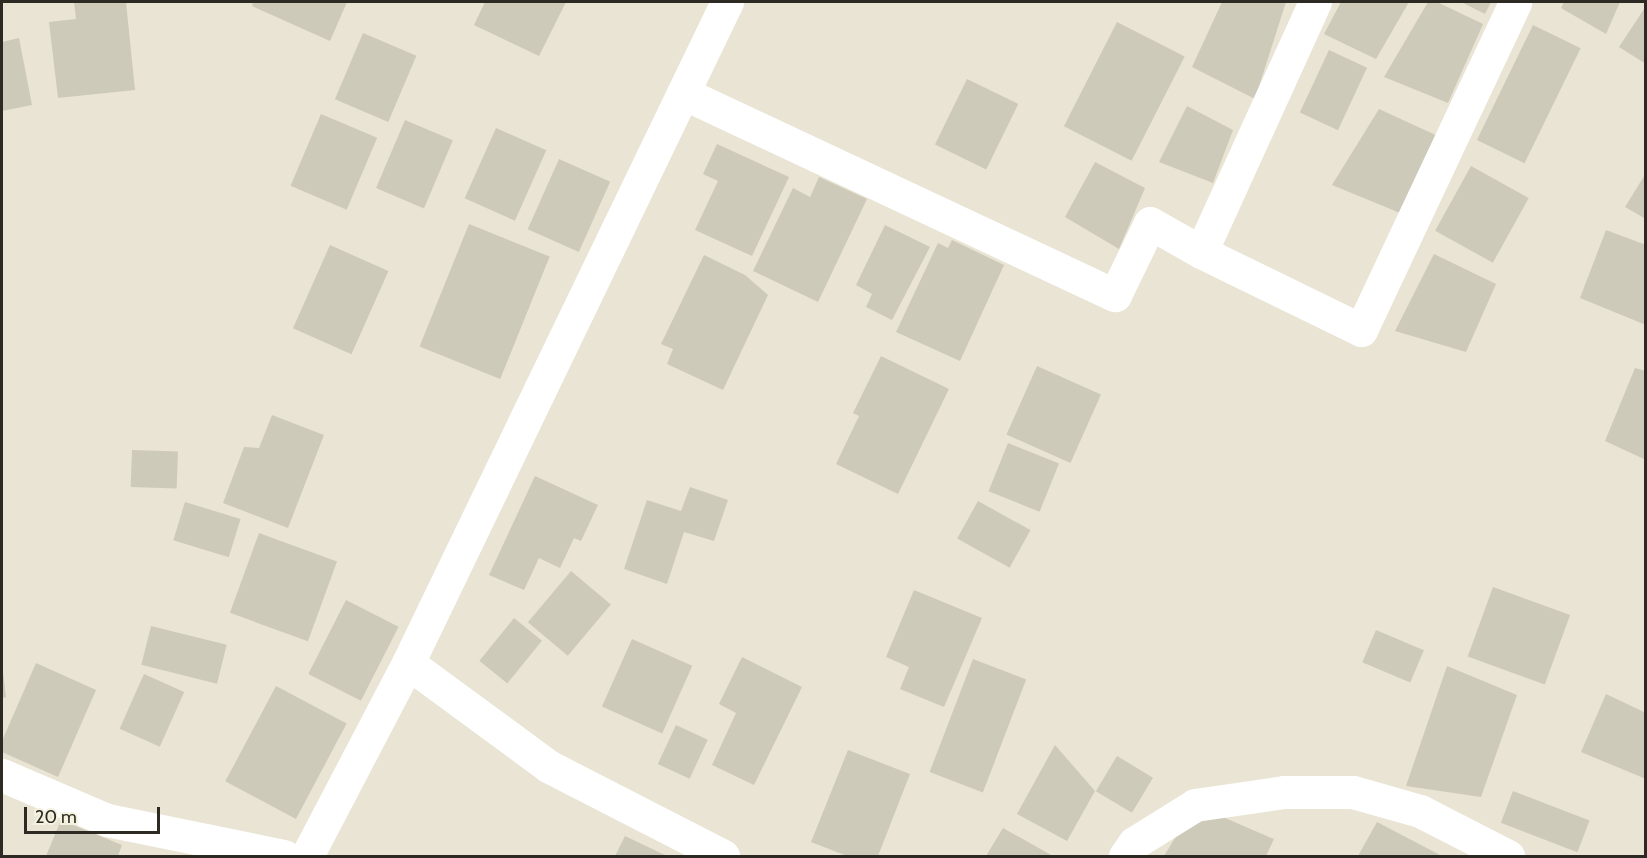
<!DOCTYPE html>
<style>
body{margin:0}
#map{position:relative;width:1647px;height:858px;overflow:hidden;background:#e9e4d3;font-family:Cabin,sans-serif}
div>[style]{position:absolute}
.building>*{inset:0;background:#cecab9;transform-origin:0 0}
.minor>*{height:33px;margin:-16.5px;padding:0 16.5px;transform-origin:16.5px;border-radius:16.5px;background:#fff}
span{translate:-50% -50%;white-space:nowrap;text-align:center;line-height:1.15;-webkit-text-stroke:6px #f6f2e0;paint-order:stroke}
.frame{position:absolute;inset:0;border:3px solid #2c2a23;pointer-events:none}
.scale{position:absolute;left:24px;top:807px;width:136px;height:27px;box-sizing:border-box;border:3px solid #2c2a23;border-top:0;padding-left:8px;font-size:18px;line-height:21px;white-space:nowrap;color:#2c2a23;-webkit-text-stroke:4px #f6f2e0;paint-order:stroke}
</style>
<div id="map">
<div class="building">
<i style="clip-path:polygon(74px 2px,126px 2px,135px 90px,58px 98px,49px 22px,76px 19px)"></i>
<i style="clip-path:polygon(253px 2px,347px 2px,330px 41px,252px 6px)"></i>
<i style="clip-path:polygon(485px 2px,566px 2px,539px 56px,474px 25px)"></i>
<i style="clip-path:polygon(1222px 2px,1286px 2px,1255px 99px,1192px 67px)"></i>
<i style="clip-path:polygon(1341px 2px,1409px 2px,1376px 59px,1324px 34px)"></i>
<i style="clip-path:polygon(1428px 2px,1437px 2px,1483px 24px,1448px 103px,1384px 77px)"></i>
<i style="clip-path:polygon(1461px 2px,1491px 2px,1485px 14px)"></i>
<i style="clip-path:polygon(1564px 2px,1620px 2px,1606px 34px,1561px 8px)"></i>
<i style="clip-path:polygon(1646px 6px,1646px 64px,1619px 47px)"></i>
<i style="left:1117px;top:22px;width:76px;height:117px;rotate:27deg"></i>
<i style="left:1533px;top:25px;width:53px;height:128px;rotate:26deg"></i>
<i style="left:363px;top:33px;width:58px;height:72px;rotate:23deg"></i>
<i style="clip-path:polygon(19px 38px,32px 105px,2px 111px,2px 42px)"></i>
<i style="left:1329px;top:50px;width:42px;height:69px;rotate:25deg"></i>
<i style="left:967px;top:79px;width:57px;height:73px;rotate:26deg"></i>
<i style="clip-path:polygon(1187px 106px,1233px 130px,1213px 183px,1159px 162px)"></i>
<i style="clip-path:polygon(1379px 109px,1440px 137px,1405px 215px,1332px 185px)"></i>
<i style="left:321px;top:114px;width:61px;height:78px;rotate:23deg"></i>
<i style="left:405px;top:120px;width:52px;height:74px;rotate:23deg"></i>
<i style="left:496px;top:128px;width:55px;height:77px;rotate:24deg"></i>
<i style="clip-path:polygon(717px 144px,789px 177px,752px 256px,695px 230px,718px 181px,703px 174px)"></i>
<i style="left:559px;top:159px;width:56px;height:77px;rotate:24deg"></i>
<i style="clip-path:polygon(1095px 162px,1145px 188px,1119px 249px,1065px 217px)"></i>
<i style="left:1471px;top:166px;width:66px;height:74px;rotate:29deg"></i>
<i style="clip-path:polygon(1646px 173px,1646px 219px,1625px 207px)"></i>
<i style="clip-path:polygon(819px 177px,867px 199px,818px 302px,753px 271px,793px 188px,810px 197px)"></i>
<i style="left:469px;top:224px;width:87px;height:132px;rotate:22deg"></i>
<i style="clip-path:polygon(885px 225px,930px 247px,892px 320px,866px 307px,872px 294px,856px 285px)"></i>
<i style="clip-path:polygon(1606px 230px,1646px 245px,1646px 325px,1580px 298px)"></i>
<i style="clip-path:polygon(952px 240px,1004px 265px,960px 361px,896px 332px,938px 243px,948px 248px)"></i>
<i style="left:330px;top:245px;width:64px;height:91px;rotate:24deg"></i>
<i style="clip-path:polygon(1434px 254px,1496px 284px,1466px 352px,1395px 331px)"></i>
<i style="clip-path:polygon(704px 255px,745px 275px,768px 295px,723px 390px,667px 364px,673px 349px,661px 344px)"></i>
<i style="clip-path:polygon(881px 356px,949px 389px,898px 494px,836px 464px,859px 416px,853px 413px)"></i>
<i style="left:1037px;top:366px;width:70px;height:75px;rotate:24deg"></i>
<i style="clip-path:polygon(1635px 368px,1646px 371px,1646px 460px,1605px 441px)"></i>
<i style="clip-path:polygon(272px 415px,324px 435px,288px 528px,223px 503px,244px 447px,259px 448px)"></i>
<i style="left:1008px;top:443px;width:55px;height:52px;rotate:22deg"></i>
<i style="left:132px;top:450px;width:46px;height:37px;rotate:2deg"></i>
<i style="clip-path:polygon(535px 476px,598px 505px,581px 541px,574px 538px,560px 568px,539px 558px,524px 590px,489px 575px)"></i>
<i style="clip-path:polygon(690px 487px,728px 500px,714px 541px,684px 532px,667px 584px,624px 569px,647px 500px,681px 511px)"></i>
<i style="left:978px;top:501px;width:60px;height:43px;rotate:29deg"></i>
<i style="left:185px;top:502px;width:58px;height:40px;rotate:17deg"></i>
<i style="left:259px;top:533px;width:83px;height:85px;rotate:20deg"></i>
<i style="left:571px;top:571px;width:52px;height:67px;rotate:40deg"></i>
<i style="left:1493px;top:587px;width:82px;height:74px;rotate:20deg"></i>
<i style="clip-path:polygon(914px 590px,982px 618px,944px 707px,900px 689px,909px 667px,886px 657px)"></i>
<i style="left:346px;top:600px;width:59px;height:83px;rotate:27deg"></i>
<i style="left:514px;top:618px;width:36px;height:55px;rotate:39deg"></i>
<i style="left:151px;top:626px;width:78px;height:40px;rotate:14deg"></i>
<i style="left:1376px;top:630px;width:52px;height:35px;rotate:23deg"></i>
<i style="left:632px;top:639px;width:66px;height:74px;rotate:24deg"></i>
<i style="clip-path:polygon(742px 657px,802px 687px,754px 785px,712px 765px,736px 713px,719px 704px)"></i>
<i style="left:973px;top:659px;width:57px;height:121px;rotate:21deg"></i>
<i style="clip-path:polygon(36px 663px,96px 690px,58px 777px,2px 752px,2px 741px)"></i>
<i style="clip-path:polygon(2px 664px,6px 697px,2px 698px)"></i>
<i style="clip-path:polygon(1447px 666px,1517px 695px,1481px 797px,1406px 786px)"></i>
<i style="left:144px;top:674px;width:44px;height:60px;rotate:24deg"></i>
<i style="left:276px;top:686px;width:80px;height:108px;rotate:28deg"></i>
<i style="clip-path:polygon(1606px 694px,1646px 713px,1646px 779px,1581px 752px)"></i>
<i style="left:676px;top:725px;width:35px;height:43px;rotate:25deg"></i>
<i style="clip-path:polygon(1055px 745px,1095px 791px,1067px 841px,1017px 814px)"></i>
<i style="clip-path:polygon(848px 750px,910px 774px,878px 856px,847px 856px,811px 842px)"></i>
<i style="left:1117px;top:756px;width:42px;height:41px;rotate:31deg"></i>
<i style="left:1513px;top:791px;width:82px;height:34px;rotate:21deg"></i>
<i style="clip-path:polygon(1195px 805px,1274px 839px,1266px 856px,1164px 856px)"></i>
<i style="clip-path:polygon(61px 820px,122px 845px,118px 856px,46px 856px)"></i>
<i style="clip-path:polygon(1377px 822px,1442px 856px,1358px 856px)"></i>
<i style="clip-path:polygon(1003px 828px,1053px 856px,986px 856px)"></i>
<i style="clip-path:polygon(625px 836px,667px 856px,615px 856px)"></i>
</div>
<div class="minor">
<i style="left:683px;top:93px;width:477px;rotate:25.1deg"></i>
<i style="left:1115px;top:295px;width:80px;rotate:-64.1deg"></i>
<i style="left:1150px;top:223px;width:59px;rotate:29.6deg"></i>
<i style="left:1201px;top:252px;width:178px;rotate:26deg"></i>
<i style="left:1361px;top:330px;width:362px;rotate:-64.8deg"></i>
<i style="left:1201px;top:252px;width:275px;rotate:-65.5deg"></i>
<i style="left:408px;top:663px;width:174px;rotate:36.3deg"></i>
<i style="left:548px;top:766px;width:197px;rotate:27.2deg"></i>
<i style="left:2px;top:775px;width:114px;rotate:23.2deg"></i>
<i style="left:107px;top:820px;width:181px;rotate:11.5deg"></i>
<i style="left:307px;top:856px;width:218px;rotate:-62.4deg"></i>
<i style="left:408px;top:663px;width:734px;rotate:-64.24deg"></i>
<i style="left:1125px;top:856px;width:16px;rotate:-55deg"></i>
<i style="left:1134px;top:843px;width:72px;rotate:-31.9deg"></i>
<i style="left:1195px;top:805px;width:90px;rotate:-8.3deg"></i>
<i style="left:1284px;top:792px;width:69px"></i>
<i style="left:1353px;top:792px;width:70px;rotate:15.8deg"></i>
<i style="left:1420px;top:811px;width:99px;rotate:27.1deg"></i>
</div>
<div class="frame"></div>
<div class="scale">20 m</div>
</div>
